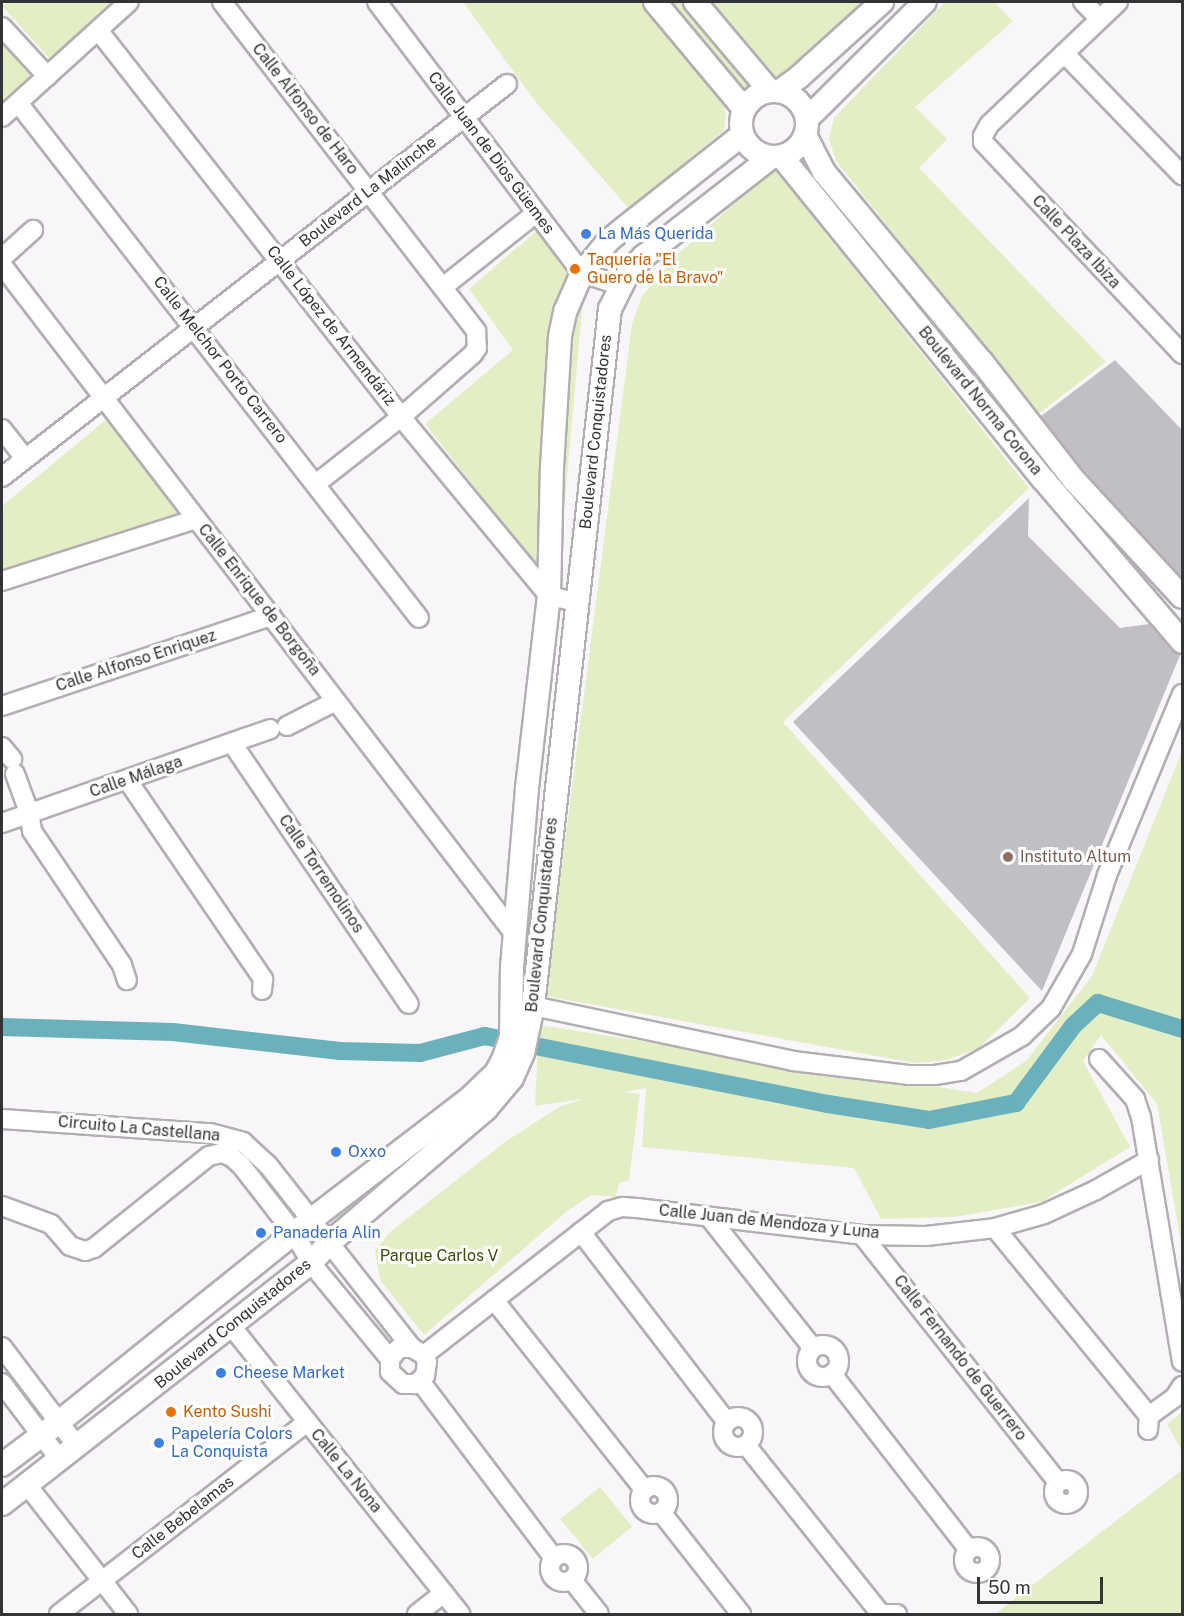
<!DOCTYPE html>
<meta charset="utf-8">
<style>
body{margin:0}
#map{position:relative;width:1184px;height:1616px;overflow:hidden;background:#f9f6fa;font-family:"Public Sans",sans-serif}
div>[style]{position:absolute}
.green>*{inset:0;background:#e4eec5;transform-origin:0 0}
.canal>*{height:18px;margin:-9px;padding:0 9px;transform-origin:9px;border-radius:9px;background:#6ab1bd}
.building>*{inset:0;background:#c2bfc4}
.roads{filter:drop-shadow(2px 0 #b2aeb3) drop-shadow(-2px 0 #b2aeb3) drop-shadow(0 2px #b2aeb3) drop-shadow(0 -2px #b2aeb3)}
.minor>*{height:18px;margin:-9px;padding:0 9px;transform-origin:9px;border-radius:9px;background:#fff}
.minor>.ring{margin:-9px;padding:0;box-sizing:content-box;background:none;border:18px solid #fff;border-radius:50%}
.tertiary>*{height:22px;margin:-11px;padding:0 11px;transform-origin:11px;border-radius:11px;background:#fff}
.tertiary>.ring{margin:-11px;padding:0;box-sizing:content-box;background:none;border:22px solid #fff;border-radius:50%}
.dots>*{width:16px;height:16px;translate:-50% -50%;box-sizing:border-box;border:3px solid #fff;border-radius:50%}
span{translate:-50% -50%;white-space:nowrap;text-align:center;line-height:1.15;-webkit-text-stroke:6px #fff;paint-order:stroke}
.street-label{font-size:16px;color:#343335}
.shop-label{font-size:16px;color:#366cbe}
.left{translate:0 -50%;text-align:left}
.food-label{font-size:16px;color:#c56008}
.education-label{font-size:16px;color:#785e54}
.park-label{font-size:16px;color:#414b0e}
.frame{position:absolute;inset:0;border:3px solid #343335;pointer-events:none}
.scale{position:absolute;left:977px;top:1577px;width:126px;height:27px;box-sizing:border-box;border:3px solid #343335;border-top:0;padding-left:8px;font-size:18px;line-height:21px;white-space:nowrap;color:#343335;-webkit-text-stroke:4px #fff;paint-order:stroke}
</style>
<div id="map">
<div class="green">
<i style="clip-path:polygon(7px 2px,113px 2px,50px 59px,2px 6px)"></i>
<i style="clip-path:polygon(463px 2px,642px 2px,721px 98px,726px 114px,724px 130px,629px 209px,535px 101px)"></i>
<i style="clip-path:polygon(667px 2px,684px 2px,753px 85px,750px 91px,744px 93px)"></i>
<i style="clip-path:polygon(708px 2px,864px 2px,785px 77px,778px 77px,762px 68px)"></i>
<i style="clip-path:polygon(945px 2px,994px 2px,1013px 21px,915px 107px,947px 139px,919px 168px,1106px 362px,1037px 415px,836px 161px,829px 139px,834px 118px)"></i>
<i style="clip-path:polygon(2px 39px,36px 76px,2px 104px)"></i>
<i style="clip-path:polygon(774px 168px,1029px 488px,783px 722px,1030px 998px,979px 1048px,947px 1060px,915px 1063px,545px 996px,632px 324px,642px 296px,678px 254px)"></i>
<i style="clip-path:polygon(541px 227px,584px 287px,560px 556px,539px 569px,425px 424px,513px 350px,469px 289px)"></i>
<i style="clip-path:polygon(108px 418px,182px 513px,2px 573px,2px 506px)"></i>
<i style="clip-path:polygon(1182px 751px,1182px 1249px,1157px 1104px,1101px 1035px,1083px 1061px,1130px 1147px,1041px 1202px,954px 1217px,881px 1219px,854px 1168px,642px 1147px,646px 1088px,624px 1092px,640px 1094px,629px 1180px,619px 1183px,616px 1197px,591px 1195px,566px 1212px,424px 1335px,380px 1280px,375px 1251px,390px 1232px,505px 1142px,559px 1107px,583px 1099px,535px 1106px,539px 1025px,977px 1093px,1026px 1061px,1092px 976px)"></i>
<i style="clip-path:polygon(1182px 1412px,1182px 1451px,1167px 1424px)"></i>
<i style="clip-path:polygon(1182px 1470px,1182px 1614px,995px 1614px)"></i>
<i style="left:600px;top:1487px;width:51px;height:51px;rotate:51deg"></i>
</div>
<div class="canal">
<i style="left:2px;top:1027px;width:171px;rotate:1.7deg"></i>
<i style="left:173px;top:1032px;width:168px;rotate:6.5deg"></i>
<i style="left:340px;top:1051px;width:80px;rotate:1.4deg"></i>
<i style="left:420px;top:1053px;width:67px;rotate:-14.7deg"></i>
<i style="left:485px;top:1036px;width:14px;rotate:12deg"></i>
<i style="left:535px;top:1046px;width:299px;rotate:11.2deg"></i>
<i style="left:828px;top:1104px;width:102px;rotate:9deg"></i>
<i style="left:929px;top:1120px;width:89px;rotate:-11.1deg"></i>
<i style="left:1016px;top:1103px;width:96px;rotate:-53.5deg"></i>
<i style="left:1073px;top:1026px;width:34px;rotate:-43deg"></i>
<i style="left:1098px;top:1003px;width:88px;rotate:17.2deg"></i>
</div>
<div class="building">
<i style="clip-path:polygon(1115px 360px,1182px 430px,1182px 578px,1084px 471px,1041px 416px)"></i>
<i style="clip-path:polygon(1029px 498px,1028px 536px,1120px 628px,1149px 624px,1172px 651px,1180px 655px,1042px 991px,793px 722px)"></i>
</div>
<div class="roads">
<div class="minor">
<i style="left:222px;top:2px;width:416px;rotate:52.3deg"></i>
<i style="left:476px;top:331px;width:17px;rotate:87deg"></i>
<i style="left:477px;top:348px;width:7px;rotate:124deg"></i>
<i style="left:473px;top:354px;width:96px;rotate:138.8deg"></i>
<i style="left:401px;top:417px;width:108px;rotate:141.8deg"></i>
<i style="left:377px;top:2px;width:340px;rotate:52.9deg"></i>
<i style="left:582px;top:273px;width:40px;rotate:18deg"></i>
<i style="left:1083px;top:2px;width:24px;rotate:45deg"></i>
<i style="left:1118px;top:2px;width:178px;rotate:136.4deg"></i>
<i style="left:989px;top:125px;width:13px;rotate:119deg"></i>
<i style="left:983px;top:136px;width:6px;rotate:90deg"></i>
<i style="left:983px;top:142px;width:291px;rotate:46.8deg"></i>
<i style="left:2px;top:27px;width:67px;rotate:47.4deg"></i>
<i style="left:98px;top:30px;width:492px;rotate:51.9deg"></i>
<i style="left:401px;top:417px;width:232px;rotate:50.4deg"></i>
<i style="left:549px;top:596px;width:30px;rotate:12deg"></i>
<i style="left:1064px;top:53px;width:170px;rotate:46deg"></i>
<i style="left:19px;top:104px;width:651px;rotate:52.11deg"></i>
<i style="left:2px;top:117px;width:171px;rotate:-42.2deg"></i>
<i style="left:2px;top:258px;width:42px;rotate:-42.1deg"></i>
<i style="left:2px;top:265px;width:845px;rotate:52.55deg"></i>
<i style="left:443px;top:287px;width:119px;rotate:-38.5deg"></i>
<i style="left:2px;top:429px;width:37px;rotate:52deg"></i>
<i style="left:2px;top:477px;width:640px;rotate:-37.89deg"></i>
<i style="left:2px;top:581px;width:204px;rotate:-17.7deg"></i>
<i style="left:2px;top:706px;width:284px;rotate:-18.5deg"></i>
<i style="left:287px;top:726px;width:55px;rotate:-27deg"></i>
<i style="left:232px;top:743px;width:315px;rotate:55.9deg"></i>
<i style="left:2px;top:747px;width:16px;rotate:50deg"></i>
<i style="left:15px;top:774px;width:40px;rotate:69.8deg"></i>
<i style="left:29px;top:812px;width:19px;rotate:81deg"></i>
<i style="left:32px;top:831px;width:161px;rotate:56.1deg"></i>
<i style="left:122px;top:965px;width:16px;rotate:72deg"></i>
<i style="left:128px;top:781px;width:240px;rotate:55.7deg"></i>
<i style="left:263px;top:979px;width:11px;rotate:95deg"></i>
<i style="left:2px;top:823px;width:284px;rotate:-19.3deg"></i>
<i style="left:533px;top:1006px;width:266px;rotate:11.9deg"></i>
<i style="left:793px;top:1061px;width:116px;rotate:6.9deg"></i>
<i style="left:908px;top:1075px;width:27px"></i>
<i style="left:935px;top:1075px;width:26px;rotate:-9deg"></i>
<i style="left:961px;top:1071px;width:70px;rotate:-29.8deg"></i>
<i style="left:1022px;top:1036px;width:40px;rotate:-44deg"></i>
<i style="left:1051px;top:1008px;width:62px;rotate:-60.1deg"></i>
<i style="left:1082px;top:954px;width:83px;rotate:-72.4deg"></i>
<i style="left:1107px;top:875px;width:196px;rotate:-67.5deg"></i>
<i style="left:1099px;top:1059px;width:54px;rotate:48deg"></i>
<i style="left:1135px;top:1099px;width:19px;rotate:72deg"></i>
<i style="left:1141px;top:1117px;width:248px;rotate:80.5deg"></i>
<i style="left:2px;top:1119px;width:208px;rotate:3.9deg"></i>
<i style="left:210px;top:1133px;width:34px;rotate:15deg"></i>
<i style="left:243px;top:1142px;width:34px;rotate:43deg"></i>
<i style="left:268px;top:1165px;width:233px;rotate:51.8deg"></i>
<i style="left:412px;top:1348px;width:14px;rotate:30deg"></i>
<i style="left:424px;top:1355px;width:8px;rotate:67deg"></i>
<i style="left:427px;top:1362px;width:14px;rotate:98deg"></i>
<i style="left:425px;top:1376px;width:13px;rotate:141deg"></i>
<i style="left:415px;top:1384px;width:12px;rotate:180deg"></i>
<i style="left:403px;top:1384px;width:18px;rotate:-137deg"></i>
<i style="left:390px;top:1372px;width:13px;rotate:-90deg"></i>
<i style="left:390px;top:1359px;width:14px;rotate:-51deg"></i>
<i style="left:399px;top:1348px;width:13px"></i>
<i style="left:2px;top:1206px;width:52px;rotate:20.2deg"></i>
<i style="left:51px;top:1224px;width:29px;rotate:49deg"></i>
<i style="left:70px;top:1246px;width:16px;rotate:18deg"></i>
<i style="left:85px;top:1251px;width:9px;rotate:-18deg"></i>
<i style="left:94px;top:1248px;width:147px;rotate:-38.7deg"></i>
<i style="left:209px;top:1156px;width:13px;rotate:-13deg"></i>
<i style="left:222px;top:1153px;width:11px;rotate:22deg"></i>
<i style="left:232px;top:1157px;width:12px;rotate:42deg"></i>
<i style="left:241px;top:1165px;width:86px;rotate:52.1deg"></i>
<i style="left:294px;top:1233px;width:34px;rotate:60deg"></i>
<i style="left:311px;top:1263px;width:124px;rotate:50.5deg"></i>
<i style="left:709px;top:1217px;width:167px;rotate:51.6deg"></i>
<i style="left:995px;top:1228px;width:243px;rotate:50.7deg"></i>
<i style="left:1149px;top:1416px;width:14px;rotate:94deg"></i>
<i style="left:581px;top:1232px;width:240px;rotate:52.5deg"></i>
<i style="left:862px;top:1235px;width:315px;rotate:51.6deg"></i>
<i style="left:494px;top:1300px;width:241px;rotate:51.6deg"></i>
<i style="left:232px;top:1327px;width:367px;rotate:51.5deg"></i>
<i class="ring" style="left:807px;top:1345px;width:14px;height:14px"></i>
<i style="left:2px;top:1347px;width:124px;rotate:52.9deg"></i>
<i style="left:424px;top:1355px;width:234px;rotate:-38deg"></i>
<i style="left:608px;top:1211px;width:15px;rotate:-16deg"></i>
<i style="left:622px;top:1207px;width:15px;rotate:4deg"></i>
<i style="left:637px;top:1208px;width:227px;rotate:6.8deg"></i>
<i style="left:862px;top:1235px;width:64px;rotate:0.9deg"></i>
<i style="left:926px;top:1236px;width:69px;rotate:-6.6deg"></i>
<i style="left:995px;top:1228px;width:51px;rotate:-15.9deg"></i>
<i style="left:1044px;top:1214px;width:57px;rotate:-24.8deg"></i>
<i style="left:1096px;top:1190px;width:61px;rotate:-29.5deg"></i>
<i style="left:832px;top:1374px;width:223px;rotate:52.1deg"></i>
<i style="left:420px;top:1381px;width:222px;rotate:52.9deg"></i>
<i style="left:2px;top:1383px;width:96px;rotate:53deg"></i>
<i style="left:1149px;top:1416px;width:32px;rotate:-36deg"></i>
<i style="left:1175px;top:1397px;width:13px;rotate:-58deg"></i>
<i class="ring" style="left:723px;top:1417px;width:12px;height:12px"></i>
<i style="left:746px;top:1445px;width:216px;rotate:51.4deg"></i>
<i class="ring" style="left:1054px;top:1480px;width:6px;height:6px"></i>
<i style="left:27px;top:1485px;width:164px;rotate:51.9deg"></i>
<i class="ring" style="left:640px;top:1486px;width:10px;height:10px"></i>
<i style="left:661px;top:1512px;width:130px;rotate:51.9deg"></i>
<i class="ring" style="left:964px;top:1547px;width:8px;height:8px"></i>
<i class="ring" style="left:550px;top:1554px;width:10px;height:10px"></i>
<i style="left:572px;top:1580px;width:43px;rotate:51.5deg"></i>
<i style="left:59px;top:1614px;width:314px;rotate:-37.7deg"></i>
<i style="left:417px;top:1614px;width:34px;rotate:-38deg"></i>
<i style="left:885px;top:1614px;width:12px"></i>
</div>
<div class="tertiary">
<i style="left:655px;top:2px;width:139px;rotate:50.2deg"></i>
<i style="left:695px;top:2px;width:116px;rotate:49.9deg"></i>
<i class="ring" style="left:741px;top:91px;width:44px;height:44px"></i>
<i style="left:780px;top:91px;width:24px;rotate:-36deg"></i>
<i style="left:799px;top:77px;width:112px;rotate:-42.1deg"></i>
<i style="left:807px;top:119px;width:166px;rotate:-44.8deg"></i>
<i style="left:805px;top:135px;width:42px;rotate:62.8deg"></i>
<i style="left:824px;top:172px;width:247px;rotate:50.3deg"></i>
<i style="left:982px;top:362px;width:150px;rotate:52.1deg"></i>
<i style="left:1074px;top:480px;width:159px;rotate:47.3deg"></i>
<i style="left:782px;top:157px;width:414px;rotate:51deg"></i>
<i style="left:1043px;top:479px;width:214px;rotate:49.5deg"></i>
<i style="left:2px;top:1465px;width:71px;rotate:-37deg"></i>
<i style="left:59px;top:1422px;width:302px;rotate:-38.8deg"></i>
<i style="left:294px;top:1233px;width:223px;rotate:-37.5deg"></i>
<i style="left:471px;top:1097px;width:35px;rotate:-44deg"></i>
<i style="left:496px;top:1073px;width:15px;rotate:-62deg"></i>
<i style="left:503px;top:1060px;width:24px;rotate:-71deg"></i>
<i style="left:511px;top:1037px;width:70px;rotate:-89.2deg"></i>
<i style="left:512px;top:967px;width:180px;rotate:-85.2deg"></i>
<i style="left:527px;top:788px;width:193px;rotate:-83.5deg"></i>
<i style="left:549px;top:596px;width:129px;rotate:-88.7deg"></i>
<i style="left:552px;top:467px;width:131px;rotate:-86.5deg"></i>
<i style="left:560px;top:336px;width:25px;rotate:-78deg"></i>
<i style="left:565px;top:312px;width:43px;rotate:-66.4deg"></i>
<i style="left:582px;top:273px;width:43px;rotate:-50.7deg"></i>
<i style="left:609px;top:240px;width:169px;rotate:-38.3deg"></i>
<i style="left:2px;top:1504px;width:392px;rotate:-38deg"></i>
<i style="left:311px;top:1263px;width:25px;rotate:-48deg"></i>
<i style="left:328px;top:1244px;width:208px;rotate:-40.5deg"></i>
<i style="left:486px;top:1109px;width:40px;rotate:-50deg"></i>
<i style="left:512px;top:1078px;width:27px;rotate:-66deg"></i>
<i style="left:523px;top:1053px;width:48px;rotate:-78deg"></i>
<i style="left:533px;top:1006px;width:701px;rotate:-83.7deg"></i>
<i style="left:610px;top:309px;width:40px;rotate:-63.4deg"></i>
<i style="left:628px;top:273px;width:22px;rotate:-47deg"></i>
<i style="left:643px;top:257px;width:161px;rotate:-37.9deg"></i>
</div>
</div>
<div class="dots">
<i style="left:586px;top:234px;background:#3f7fe0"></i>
<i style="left:575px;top:269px;background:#e8710a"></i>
<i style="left:1008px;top:857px;background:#8d6e63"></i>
<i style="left:336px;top:1152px;background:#3f7fe0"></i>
<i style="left:261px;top:1233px;background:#3f7fe0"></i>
<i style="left:221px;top:1373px;background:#3f7fe0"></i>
<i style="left:171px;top:1412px;background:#e8710a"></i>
<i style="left:159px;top:1443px;background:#3f7fe0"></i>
</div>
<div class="street-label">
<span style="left:305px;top:109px;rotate:52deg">Calle Alfonso de Haro</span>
<span style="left:491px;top:153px;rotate:53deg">Calle Juan de Dios Güemes</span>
<span style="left:368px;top:192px;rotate:-38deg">Boulevard La Malinche</span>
<span style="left:1076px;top:242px;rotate:47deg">Calle Plaza Ibiza</span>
<span style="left:331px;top:326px;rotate:52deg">Calle López de Armendáriz</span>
<span style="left:220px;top:360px;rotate:52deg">Calle Melchor Porto Carrero</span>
<span style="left:980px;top:401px;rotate:51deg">Boulevard Norma Corona</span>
<span style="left:596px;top:432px;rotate:-84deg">Boulevard Conquistadores</span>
<span style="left:259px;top:600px;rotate:52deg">Calle Enrique de Borgoña</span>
<span style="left:136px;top:661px;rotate:-18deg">Calle Alfonso Enriquez</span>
<span style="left:136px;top:777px;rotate:-19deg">Calle Málaga</span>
<span style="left:321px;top:874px;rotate:56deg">Calle Torremolinos</span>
<span style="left:542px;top:915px;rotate:-84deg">Boulevard Conquistadores</span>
<span style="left:139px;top:1129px;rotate:5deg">Circuito La Castellana</span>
<span style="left:769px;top:1222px;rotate:6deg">Calle Juan de Mendoza y Luna</span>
<span style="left:233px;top:1324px;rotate:-39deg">Boulevard Conquistadores</span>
<span style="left:960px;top:1358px;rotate:52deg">Calle Fernando de Guerrero</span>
<span style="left:346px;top:1471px;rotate:51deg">Calle La Nona</span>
<span style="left:183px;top:1518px;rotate:-38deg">Calle Bebelamas</span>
</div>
<div class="shop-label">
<span class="left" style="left:598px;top:234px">La Más Querida</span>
<span class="left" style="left:348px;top:1152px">Oxxo</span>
<span class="left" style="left:273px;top:1233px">Panadería Alin</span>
<span class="left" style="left:233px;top:1373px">Cheese Market</span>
<span class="left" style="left:171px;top:1443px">Papelería Colors<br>La Conquista</span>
</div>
<div class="food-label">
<span class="left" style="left:587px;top:269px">Taquería "El<br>Guero de la Bravo"</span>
<span class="left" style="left:183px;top:1412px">Kento Sushi</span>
</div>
<div class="education-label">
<span class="left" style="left:1020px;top:857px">Instituto Altum</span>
</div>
<div class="park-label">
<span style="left:439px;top:1256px">Parque Carlos V</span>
</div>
<div class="frame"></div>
<div class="scale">50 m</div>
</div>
